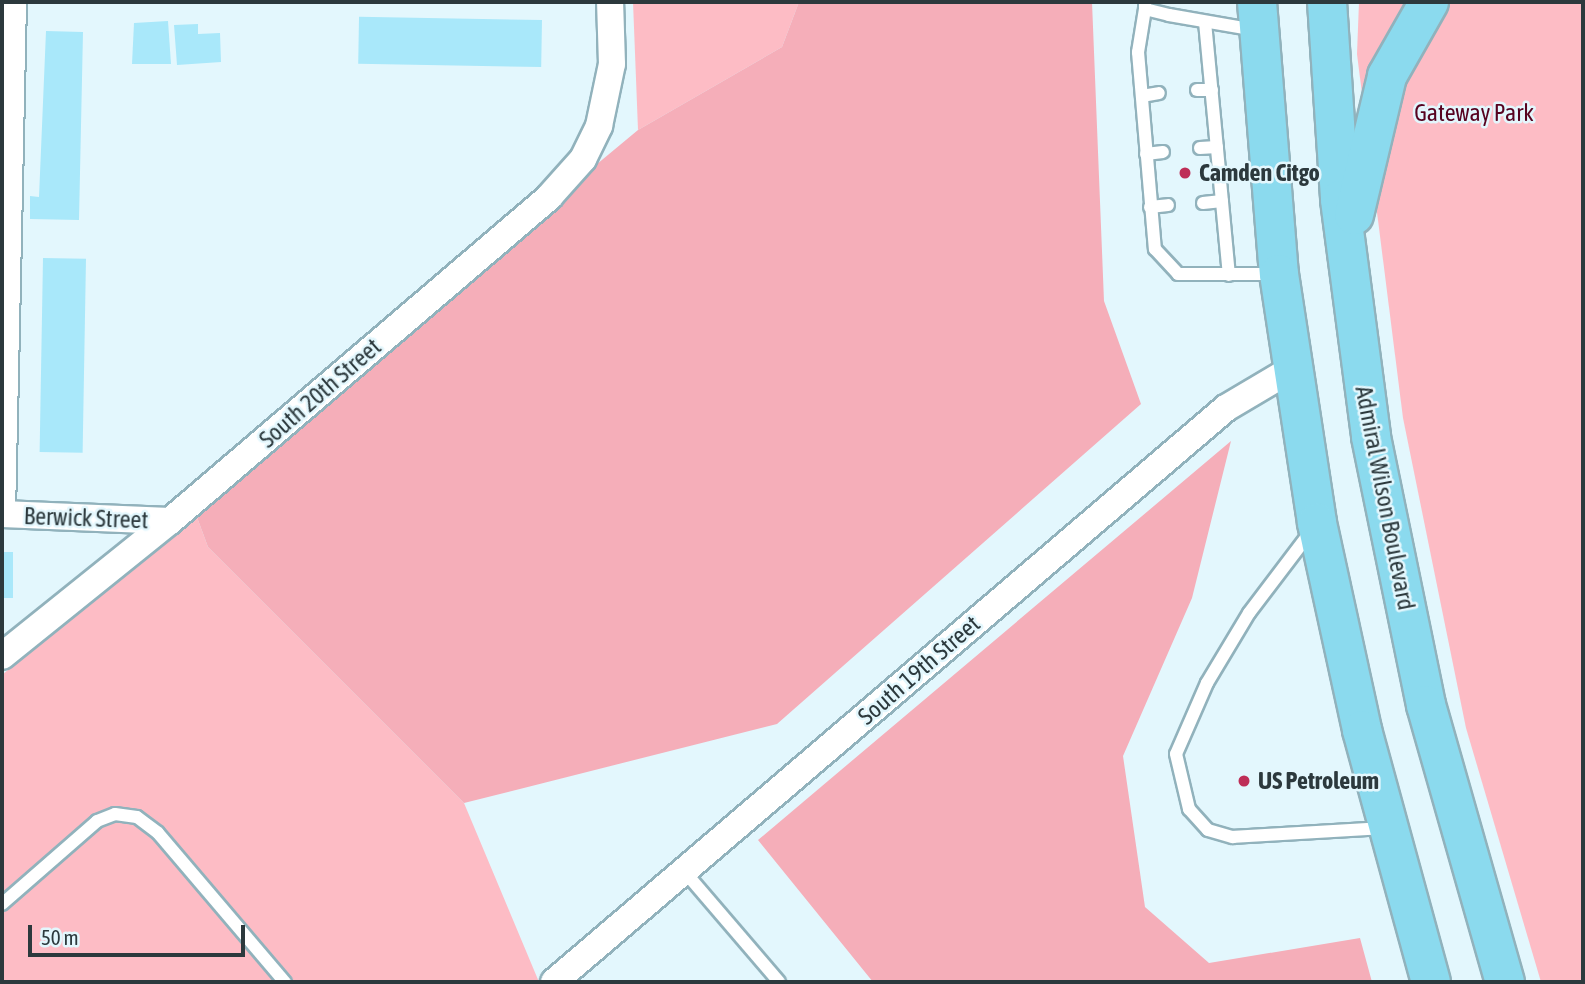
<!DOCTYPE html>
<style>
body{margin:0}
#map{position:relative;width:1585px;height:984px;overflow:hidden;background:#e3f7fd;font-family:"Asap Condensed",sans-serif}
div>[style]{position:absolute}
.green>*{inset:0;background:#fdbcc5}
.forest>*{inset:0;background:#f5aeb9}
.building>*{inset:0;background:#a9e8fa;transform-origin:0 0}
.roads{filter:drop-shadow(2px 0 #91b2bc) drop-shadow(-2px 0 #91b2bc) drop-shadow(0 2px #91b2bc) drop-shadow(0 -2px #91b2bc)}
.service>*{height:12px;margin:-6px;padding:0 6px;transform-origin:6px;border-radius:6px;background:#fff}
.minor>*{height:26px;margin:-13px;padding:0 13px;transform-origin:13px;border-radius:13px;background:#fff}
.trunk>*{height:38px;margin:-19px;padding:0 19px;transform-origin:19px;border-radius:19px;background:#8bdaee}
.dots>*{width:19px;height:19px;translate:-50% -50%;box-sizing:border-box;border:4px solid #e3f7fd;border-radius:50%}
span{translate:-50% -50%;white-space:nowrap;text-align:center;line-height:1.15;-webkit-text-stroke:5px #e3f7fd;paint-order:stroke}
.park-label{font-size:24px;color:#570320}
.poi-label{font-size:24px;color:#2c393d;font-weight:700}
.left{translate:0 -50%;text-align:left}
.street-label{font-size:24px;color:#2c393d}
.frame{position:absolute;inset:0;border:4px solid #2c393d;pointer-events:none}
.scale{position:absolute;left:28px;top:925px;width:217px;height:32px;box-sizing:border-box;border:4px solid #2c393d;border-top:0;padding-left:9px;font-size:21px;line-height:24px;white-space:nowrap;color:#2c393d;-webkit-text-stroke:5px #e3f7fd;paint-order:stroke}
</style>
<div id="map">
<div class="green">
<i style="clip-path:polygon(633px 2px,799px 2px,782px 47px,638px 130px)"></i>
<i style="clip-path:polygon(1359px 2px,1583px 2px,1583px 982px,1541px 982px,1466px 728px,1403px 418px,1357px 54px)"></i>
<i style="clip-path:polygon(191px 501px,208px 547px,464px 803px,539px 982px,2px 982px,2px 675px,129px 567px)"></i>
</div>
<div class="forest">
<i style="clip-path:polygon(799px 2px,1092px 2px,1104px 301px,1141px 404px,777px 724px,464px 803px,208px 547px,191px 501px,638px 130px,782px 47px)"></i>
<i style="clip-path:polygon(1231px 441px,1192px 598px,1123px 756px,1145px 907px,1209px 963px,1360px 938px,1372px 982px,873px 982px,758px 840px)"></i>
</div>
<div class="building">
<i style="left:542px;top:20px;width:47px;height:183px;rotate:91deg"></i>
<i style="clip-path:polygon(168px 21px,171px 64px,132px 64px,134px 23px)"></i>
<i style="clip-path:polygon(198px 24px,198px 34px,220px 33px,221px 62px,177px 65px,174px 25px)"></i>
<i style="clip-path:polygon(46px 31px,83px 32px,79px 220px,30px 219px,30px 196px,39px 197px)"></i>
<i style="left:43px;top:258px;width:43px;height:194px;rotate:1deg"></i>
<i style="left:2px;top:552px;width:11px;height:46px"></i>
</div>
<div class="roads">
<div class="service">
<i style="left:1145px;top:3px;width:6px;rotate:90deg"></i>
<i style="left:1145px;top:9px;width:25px;rotate:14deg"></i>
<i style="left:1169px;top:15px;width:87px;rotate:9.9deg"></i>
<i style="left:1145px;top:9px;width:44px;rotate:99.2deg"></i>
<i style="left:1138px;top:52px;width:198px;rotate:85.1deg"></i>
<i style="left:1155px;top:249px;width:34px;rotate:47deg"></i>
<i style="left:1178px;top:274px;width:97px"></i>
<i style="left:1205px;top:22px;width:254px;rotate:84.6deg"></i>
<i style="left:1197px;top:90px;width:15px"></i>
<i style="left:1142px;top:96px;width:17px;rotate:-10deg"></i>
<i style="left:1200px;top:148px;width:17px;rotate:-3deg"></i>
<i style="left:1146px;top:154px;width:17px;rotate:-7deg"></i>
<i style="left:1203px;top:203px;width:19px;rotate:-6deg"></i>
<i style="left:1150px;top:207px;width:18px;rotate:-6deg"></i>
<i style="left:1312px;top:530px;width:104px;rotate:127.2deg"></i>
<i style="left:1249px;top:613px;width:82px;rotate:121deg"></i>
<i style="left:1207px;top:683px;width:77px;rotate:113.6deg"></i>
<i style="left:1176px;top:754px;width:57px;rotate:76.7deg"></i>
<i style="left:1189px;top:809px;width:28px;rotate:48deg"></i>
<i style="left:1208px;top:830px;width:26px;rotate:16deg"></i>
<i style="left:1233px;top:837px;width:150px;rotate:-3.4deg"></i>
<i style="left:684px;top:871px;width:146px;rotate:49.4deg"></i>
<i style="left:2px;top:904px;width:126px;rotate:-41.1deg"></i>
<i style="left:97px;top:821px;width:19px;rotate:-21deg"></i>
<i style="left:115px;top:814px;width:22px;rotate:8deg"></i>
<i style="left:137px;top:817px;width:26px;rotate:37deg"></i>
<i style="left:158px;top:833px;width:196px;rotate:49.6deg"></i>
</div>
<div class="minor">
<i style="left:2px;top:514px;width:512px;rotate:-88.77deg"></i>
<i style="left:2px;top:514px;width:168px;rotate:2.4deg"></i>
<i style="left:2px;top:656px;width:216px;rotate:-38.8deg"></i>
<i style="left:170px;top:521px;width:499px;rotate:-40.5deg"></i>
<i style="left:549px;top:197px;width:51px;rotate:-48.2deg"></i>
<i style="left:583px;top:159px;width:37px;rotate:-64deg"></i>
<i style="left:599px;top:126px;width:63px;rotate:-78.2deg"></i>
<i style="left:612px;top:64px;width:62px;rotate:-91.8deg"></i>
<i style="left:554px;top:982px;width:884px;rotate:-40.5deg"></i>
<i style="left:1226px;top:408px;width:77px;rotate:-30.6deg"></i>
</div>
<div class="trunk">
<i style="left:1257px;top:2px;width:273px;rotate:85.4deg"></i>
<i style="left:1279px;top:274px;width:252px;rotate:81.3deg"></i>
<i style="left:1317px;top:523px;width:212px;rotate:77.7deg"></i>
<i style="left:1362px;top:730px;width:261px;rotate:74.7deg"></i>
<i style="left:1327px;top:2px;width:198px;rotate:86.2deg"></i>
<i style="left:1340px;top:200px;width:239px;rotate:82.5deg"></i>
<i style="left:1371px;top:437px;width:274px;rotate:78.4deg"></i>
<i style="left:1426px;top:705px;width:288px;rotate:74.1deg"></i>
<i style="left:1354px;top:215px;width:143px;rotate:-76.6deg"></i>
<i style="left:1387px;top:76px;width:85px;rotate:-60.4deg"></i>
</div>
</div>
<div class="dots">
<i style="left:1185px;top:173px;background:#be2e57"></i>
<i style="left:1244px;top:781px;background:#be2e57"></i>
</div>
<div class="park-label">
<span style="left:1474px;top:113px">Gateway Park</span>
</div>
<div class="poi-label">
<span class="left" style="left:1199px;top:173px">Camden Citgo</span>
<span class="left" style="left:1258px;top:781px">US Petroleum</span>
</div>
<div class="street-label">
<span style="left:320px;top:393px;rotate:-41deg">South 20th Street</span>
<span style="left:1385px;top:498px;rotate:79deg">Admiral Wilson Boulevard</span>
<span style="left:86px;top:518px;rotate:2deg">Berwick Street</span>
<span style="left:919px;top:670px;rotate:-41deg">South 19th Street</span>
</div>
<div class="frame"></div>
<div class="scale">50 m</div>
</div>
